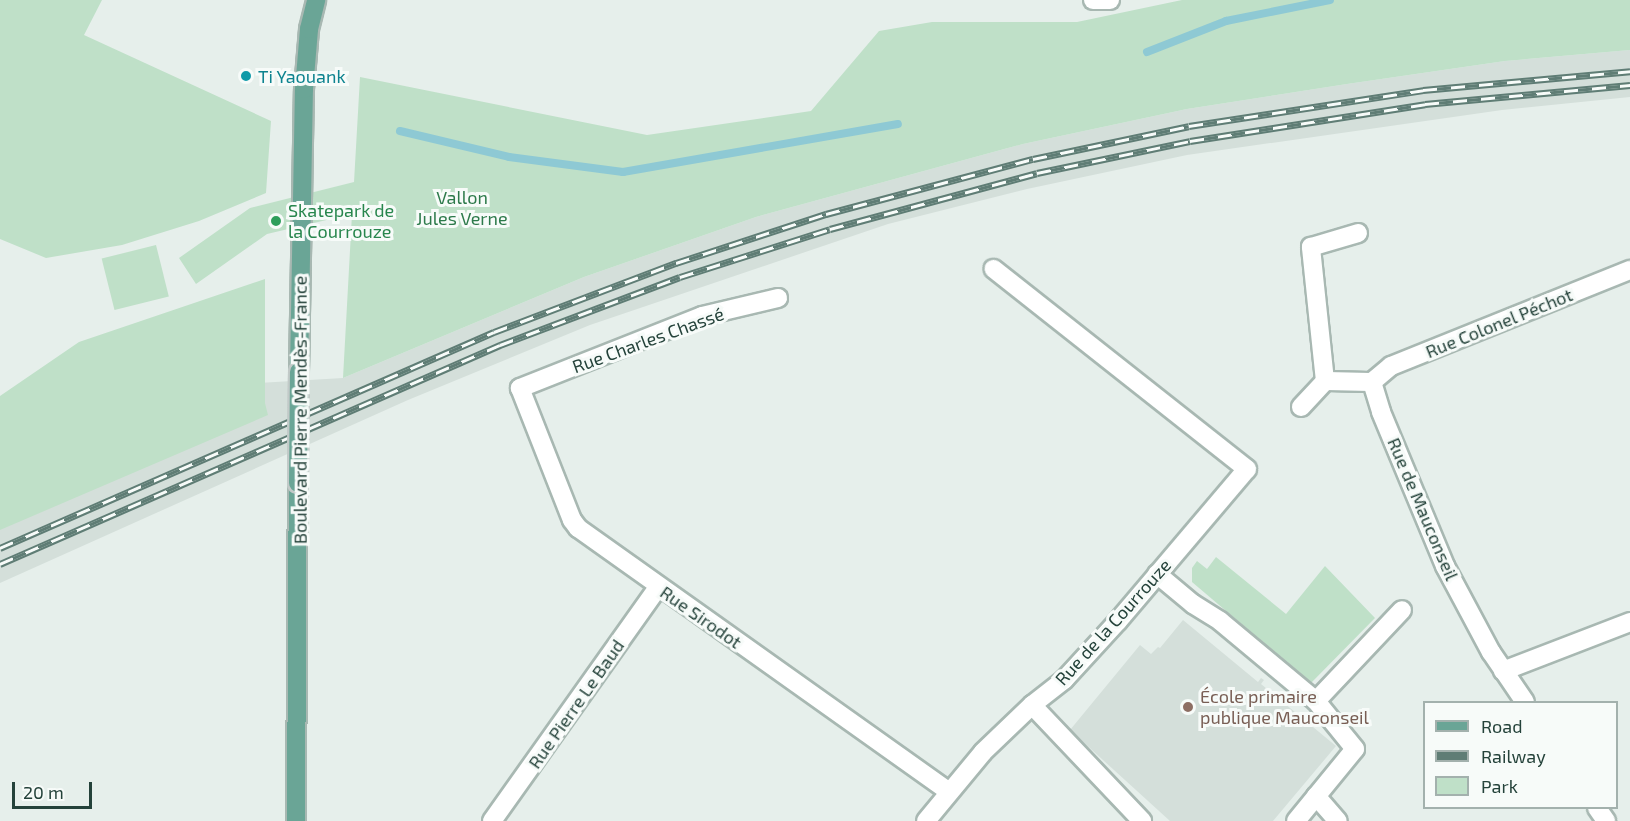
<!DOCTYPE html>
<meta charset="utf-8">
<style>
body{margin:0}
#map{position:relative;width:1630px;height:821px;overflow:hidden;background:#e6efeb;font-family:"Exo 2",sans-serif}
div>[style]{position:absolute}
.built>*{inset:0;background:#d4dfda}
.green>*{inset:0;background:#bfe0c8;transform-origin:0 0}
.stream>*{height:8px;margin:-4px;padding:0 4px;transform-origin:4px;border-radius:4px;background:#8ec9d4}
.roads{filter:drop-shadow(2px 0 #a8b8b2) drop-shadow(-2px 0 #a8b8b2) drop-shadow(0 2px #a8b8b2) drop-shadow(0 -2px #a8b8b2)}
.minor>*{height:18px;margin:-9px;padding:0 9px;transform-origin:9px;border-radius:9px;background:#fff}
.major>*{height:18px;margin:-9px;padding:0 9px;transform-origin:9px;border-radius:9px;background:#6aa596}
.rail>*{height:7px;margin-top:-3.5px;transform-origin:0;background:repeating-linear-gradient(90deg,#f7fbf9 0 14px,#5f7d75 0 28px);box-sizing:border-box;border-block:2px solid #5f7d75}
.bridges{filter:drop-shadow(2px 0 #c2cac8) drop-shadow(-2px 0 #c2cac8) drop-shadow(0 2px #c2cac8) drop-shadow(0 -2px #c2cac8)}
.major-bridge>*{height:18px;margin:-9px;padding:0 9px;transform-origin:9px;border-radius:9px;background:#6aa596}
.dots>*{width:16px;height:16px;translate:-50% -50%;box-sizing:border-box;border:3px solid #f7fbf9;border-radius:50%}
span{translate:-50% -50%;white-space:nowrap;text-align:center;line-height:1.15;-webkit-text-stroke:6px #f7fbf9;paint-order:stroke}
.culture-label{font-size:18px;color:#0d838f}
.left{translate:0 -50%;text-align:left}
.park-label{font-size:18px;color:#2d7a4b}
.leisure-label{font-size:18px;color:#27864d}
.street-label{font-size:18px;color:#24423a}
.education-label{font-size:18px;color:#785e54}
.legend{position:absolute;left:1423px;top:701px;width:195px;height:108px;box-sizing:border-box;background:#f7fbf9;border:2px solid #a3b1ad;margin:0;padding:8px 10px;list-style:none;font-size:18px;color:#24423a}
.legend li{display:flex;align-items:center;gap:12px;height:30px}
.legend b{width:30px;border:2px solid #a3b1ad}
.scale{position:absolute;left:12px;top:782px;width:80px;height:27px;box-sizing:border-box;border:3px solid #24423a;border-top:0;padding-left:8px;font-size:18px;line-height:21px;white-space:nowrap;color:#24423a;-webkit-text-stroke:4px #f7fbf9;paint-order:stroke}
</style>
<div id="map">
<div class="built">
<i style="clip-path:polygon(1630px 50px,1630px 97px,1502px 110px,1187px 155px,1027px 189px,888px 224px,590px 325px,408px 400px,0 583px,0 398px,343px 378px,584px 277px,756px 217px,1023px 144px,1187px 109px,1347px 84px,1505px 61px)"></i>
<i style="clip-path:polygon(1183px 620px,1258px 682px,1261px 678px,1264px 680px,1261px 684px,1336px 746px,1273px 821px,1170px 821px,1070px 730px,1140px 645px,1151px 654px,1158px 647px,1160px 648px)"></i>
</div>
<div class="green">
<i style="clip-path:polygon(0 0,102px 0,84px 35px,271px 121px,266px 193px,199px 221px,122px 245px,46px 258px,0 239px)"></i>
<i style="clip-path:polygon(1182px 0,1630px 0,1630px 50px,1505px 61px,1347px 84px,1187px 109px,1023px 144px,756px 217px,584px 277px,343px 378px,352px 214px,267px 234px,196px 284px,179px 258px,250px 208px,354px 182px,360px 77px,647px 135px,811px 111px,879px 31px,932px 22px,1077px 22px)"></i>
<i style="left:156px;top:245px;width:53px;height:56px;rotate:76deg"></i>
<i style="clip-path:polygon(265px 279px,265px 403px,268px 415px,0 530px,0 396px,79px 342px)"></i>
<i style="clip-path:polygon(1216px 557px,1286px 614px,1325px 566px,1375px 618px,1311px 683px,1192px 582px,1192px 568px,1197px 561px,1207px 569px)"></i>
</div>
<div class="stream">
<i style="left:1147px;top:52px;width:85px;rotate:-21.4deg"></i>
<i style="left:1226px;top:21px;width:106px;rotate:-11.4deg"></i>
<i style="left:400px;top:131px;width:112px;rotate:13.4deg"></i>
<i style="left:509px;top:157px;width:115px;rotate:7.5deg"></i>
<i style="left:623px;top:172px;width:279px;rotate:-9.9deg"></i>
</div>
<div class="roads">
<div class="minor">
<i style="left:1093px;top:0;width:17px"></i>
<i style="left:778px;top:298px;width:78px;rotate:166.7deg"></i>
<i style="left:702px;top:316px;width:196px;rotate:158.4deg"></i>
<i style="left:520px;top:388px;width:142px;rotate:68.5deg"></i>
<i style="left:572px;top:520px;width:10px;rotate:53deg"></i>
<i style="left:578px;top:528px;width:454px;rotate:35.4deg"></i>
<i style="left:1325px;top:381px;width:135px;rotate:-96deg"></i>
<i style="left:1311px;top:247px;width:49px;rotate:-16.6deg"></i>
<i style="left:1372px;top:382px;width:31px;rotate:73deg"></i>
<i style="left:1381px;top:412px;width:167px;rotate:67.4deg"></i>
<i style="left:1445px;top:566px;width:98px;rotate:61.9deg"></i>
<i style="left:1491px;top:652px;width:60px;rotate:55.8deg"></i>
<i style="left:1372px;top:382px;width:25px;rotate:-40deg"></i>
<i style="left:1391px;top:366px;width:258px;rotate:-21.9deg"></i>
<i style="left:1301px;top:407px;width:35px;rotate:-47deg"></i>
<i style="left:1325px;top:381px;width:47px;rotate:1.2deg"></i>
<i style="left:1157px;top:574px;width:47px;rotate:39.8deg"></i>
<i style="left:1193px;top:604px;width:32px;rotate:32deg"></i>
<i style="left:1220px;top:621px;width:125px;rotate:39.8deg"></i>
<i style="left:1503px;top:671px;width:136px;rotate:-21.1deg"></i>
<i style="left:1032px;top:705px;width:160px;rotate:46.5deg"></i>
<i style="left:1316px;top:796px;width:33px;rotate:49deg"></i>
<i style="left:1597px;top:808px;width:16px;rotate:55deg"></i>
<i style="left:492px;top:821px;width:287px;rotate:-54.6deg"></i>
<i style="left:926px;top:821px;width:89px;rotate:-50.4deg"></i>
<i style="left:983px;top:752px;width:68px;rotate:-43.8deg"></i>
<i style="left:1032px;top:705px;width:41px;rotate:-38deg"></i>
<i style="left:1064px;top:680px;width:80px;rotate:-47.5deg"></i>
<i style="left:1118px;top:621px;width:199px;rotate:-49.7deg"></i>
<i style="left:1247px;top:469px;width:323px;rotate:-141.7deg"></i>
<i style="left:1296px;top:821px;width:93px;rotate:-50.7deg"></i>
<i style="left:1355px;top:749px;width:62px;rotate:-129.1deg"></i>
<i style="left:1316px;top:701px;width:125px;rotate:-46.6deg"></i>
</div>
<div class="major">
<i style="left:299px;top:372px;width:283px;rotate:-89deg"></i>
<i style="left:304px;top:89px;width:60px;rotate:-85.2deg"></i>
<i style="left:309px;top:29px;width:30px;rotate:-76deg"></i>
<i style="left:296px;top:821px;width:338px;rotate:-89.7deg"></i>
</div>
</div>
<div class="rail">
<i style="left:0;top:548px;width:539px;rotate:-23.62deg"></i>
<i style="left:494px;top:332px;width:195px;rotate:-20.8deg"></i>
<i style="left:676px;top:263px;width:158px;rotate:-18.1deg"></i>
<i style="left:826px;top:214px;width:214px;rotate:-14.9deg"></i>
<i style="left:1033px;top:159px;width:159px;rotate:-11.9deg"></i>
<i style="left:1189px;top:126px;width:237px;rotate:-8.7deg"></i>
<i style="left:1423px;top:90px;width:208px;rotate:-5.2deg"></i>
<i style="left:0;top:564px;width:546px;rotate:-23.65deg"></i>
<i style="left:500px;top:345px;width:192px;rotate:-20.7deg"></i>
<i style="left:680px;top:277px;width:157px;rotate:-17.7deg"></i>
<i style="left:830px;top:229px;width:214px;rotate:-15.1deg"></i>
<i style="left:1037px;top:173px;width:156px;rotate:-11.8deg"></i>
<i style="left:1190px;top:141px;width:238px;rotate:-8.9deg"></i>
<i style="left:1425px;top:104px;width:206px;rotate:-5.3deg"></i>
</div>
<div class="bridges">
<div class="major-bridge">
<i style="left:298px;top:483px;width:111px;rotate:-89.5deg"></i>
</div>
</div>
<div class="dots">
<i style="left:246px;top:76px;background:#0f9aa8"></i>
<i style="left:276px;top:221px;background:#2e9e5b"></i>
<i style="left:1188px;top:707px;background:#8d6e63"></i>
</div>
<div class="culture-label">
<span class="left" style="left:258px;top:76px">Ti Yaouank</span>
</div>
<div class="park-label">
<span style="left:462px;top:208px">Vallon<br>Jules Verne</span>
</div>
<div class="leisure-label">
<span class="left" style="left:288px;top:221px">Skatepark de<br>la Courrouze</span>
</div>
<div class="street-label">
<span style="left:1499px;top:323px;rotate:-22deg">Rue Colonel Péchot</span>
<span style="left:648px;top:340px;rotate:-20deg">Rue Charles Chassé</span>
<span style="left:300px;top:410px;rotate:-90deg">Boulevard Pierre Mendès-France</span>
<span style="left:1423px;top:509px;rotate:67deg">Rue de Mauconseil</span>
<span style="left:701px;top:617px;rotate:35deg">Rue Sirodot</span>
<span style="left:1113px;top:622px;rotate:-48deg">Rue de la Courrouze</span>
<span style="left:576px;top:704px;rotate:-55deg">Rue Pierre Le Baud</span>
</div>
<div class="education-label">
<span class="left" style="left:1200px;top:707px">École primaire<br>publique Mauconseil</span>
</div>
<ul class="legend">
<li><b style="height:8px;background:#6aa596"></b>Road</li>
<li><b style="height:8px;background:#5f7d75"></b>Railway</li>
<li><b style="height:16px;background:#bfe0c8"></b>Park</li>
</ul>
<div class="scale">20 m</div>
</div>
